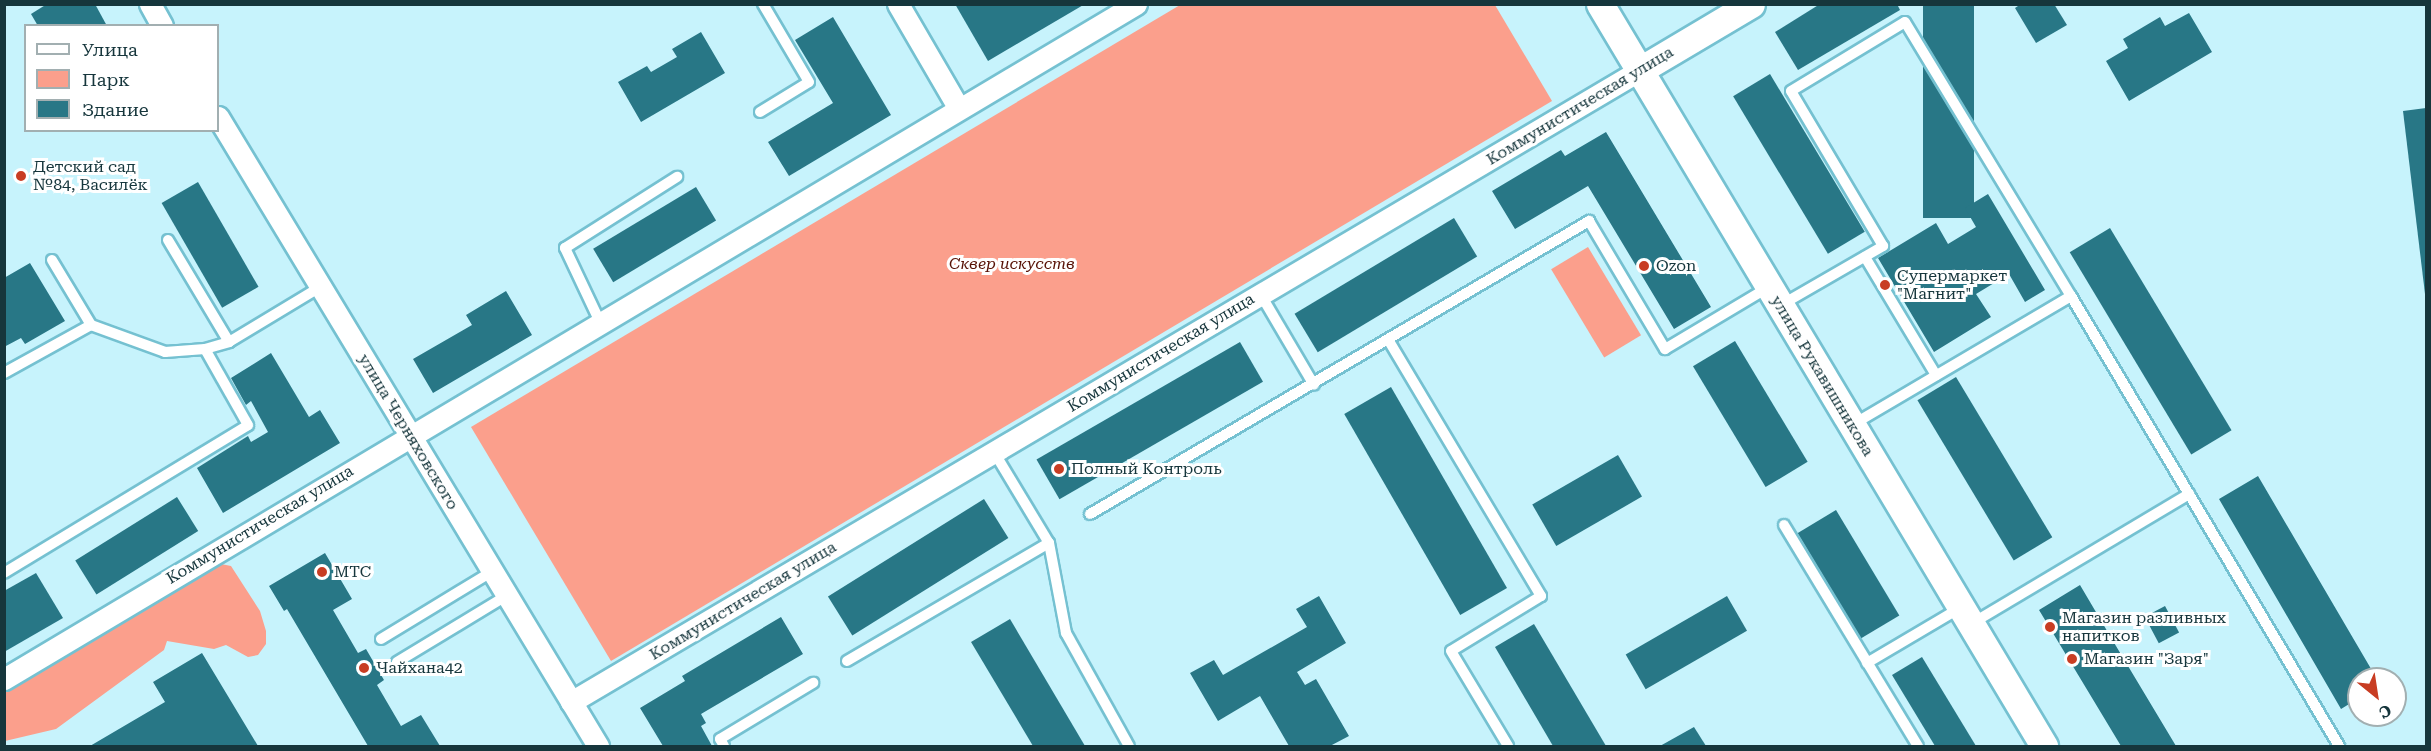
<!DOCTYPE html>
<meta charset="utf-8">
<style>
body{margin:0}
#map{position:relative;width:2431px;height:751px;overflow:hidden;background:#c7f3fc;font-family:"Roboto Serif",serif}
div>[style]{position:absolute}
.green>*{inset:0;background:#fb9f8c;transform-origin:0 0}
.building>*{inset:0;background:#287786;transform-origin:0 0}
.roads{filter:drop-shadow(2px 0 #75c1d1) drop-shadow(-2px 0 #75c1d1) drop-shadow(0 2px #75c1d1) drop-shadow(0 -2px #75c1d1)}
.service>*{height:10px;margin:-5px;padding:0 5px;transform-origin:5px;border-radius:5px;background:#fff}
.minor>*{height:21px;margin:-10.5px;padding:0 10.5px;transform-origin:10.5px;border-radius:10.5px;background:#fff}
.tertiary>*{height:27px;margin:-13.5px;padding:0 13.5px;transform-origin:13.5px;border-radius:13.5px;background:#fff}
.dots>*{width:16px;height:16px;translate:-50% -50%;box-sizing:border-box;border:3px solid #fff;border-radius:50%}
span{translate:-50% -50%;white-space:nowrap;text-align:center;line-height:1.15;-webkit-text-stroke:6px #fff;paint-order:stroke}
.street-label{font-size:16px;color:#16363c}
.poi-label{font-size:16px;color:#16363c}
.left{translate:0 -50%;text-align:left}
.park-label{font-size:16px;color:#581206;font-style:italic}
.frame{position:absolute;inset:0;border:6px solid #16363c;pointer-events:none}
.legend{position:absolute;left:24px;top:24px;width:195px;height:108px;box-sizing:border-box;background:#fff;border:2px solid #a2afb1;margin:0;padding:8px 10px;list-style:none;font-size:18px;color:#16363c}
.legend li{display:flex;align-items:center;gap:12px;height:30px}
.legend b{width:30px;border:2px solid #a2afb1}
.north{position:absolute;left:2347px;top:667px;width:60px;height:60px;box-sizing:border-box;background:#fff;border:2px solid #a2afb1;border-radius:50%;rotate:150deg;font-size:16px;font-weight:700;line-height:24px;text-align:center;color:#16363c}
.north::after{content:'';display:block;margin:auto;width:21px;height:27px;background:#c83d23;clip-path:polygon(50% 0,100% 100%,50% 72%,0 100%)}
</style>
<div id="map">
<div class="green">
<i style="clip-path:polygon(1180px 5px,1495px 5px,1552px 101px,611px 661px,471px 427px)"></i>
<i style="left:1588px;top:247px;width:103px;height:43px;rotate:59deg"></i>
<i style="clip-path:polygon(221px 564px,231px 566px,260px 611px,266px 631px,266px 644px,258px 655px,248px 657px,226px 645px,214px 649px,167px 641px,164px 650px,56px 729px,5px 741px,4px 689px,212px 565px)"></i>
</div>
<div class="building">
<i style="clip-path:polygon(47px 4px,95px 4px,107px 26px,38px 26px,31px 14px)"></i>
<i style="clip-path:polygon(955px 4px,1085px 4px,988px 61px)"></i>
<i style="clip-path:polygon(1820px 4px,1897px 4px,1900px 10px,1798px 70px,1775px 32px)"></i>
<i style="left:1923px;top:4px;width:51px;height:214px"></i>
<i style="clip-path:polygon(2021px 4px,2054px 4px,2067px 25px,2036px 43px,2015px 8px)"></i>
<i style="clip-path:polygon(2189px 13px,2212px 52px,2129px 101px,2106px 61px,2128px 48px,2123px 39px,2160px 17px,2165px 26px)"></i>
<i style="clip-path:polygon(833px 17px,891px 115px,789px 176px,768px 142px,833px 103px,795px 40px)"></i>
<i style="clip-path:polygon(701px 32px,725px 73px,641px 122px,618px 82px,647px 66px,651px 72px,677px 57px,672px 49px)"></i>
<i style="left:1770px;top:74px;width:184px;height:43px;rotate:59deg"></i>
<i style="clip-path:polygon(2426px 108px,2426px 294px,2425px 294px,2403px 111px)"></i>
<i style="clip-path:polygon(1606px 132px,1711px 307px,1674px 329px,1588px 186px,1515px 229px,1492px 191px,1561px 150px,1565px 156px)"></i>
<i style="left:198px;top:182px;width:121px;height:42px;rotate:60deg"></i>
<i style="left:696px;top:187px;width:39px;height:120px;rotate:59deg"></i>
<i style="clip-path:polygon(1988px 194px,2045px 290px,2025px 302px,2009px 274px,1976px 294px,1991px 317px,1934px 352px,1878px 258px,1936px 223px,1948px 244px,1976px 227px,1965px 208px)"></i>
<i style="left:1454px;top:218px;width:45px;height:186px;rotate:59deg"></i>
<i style="left:2110px;top:228px;width:236px;height:47px;rotate:59deg"></i>
<i style="clip-path:polygon(30px 263px,65px 321px,25px 344px,21px 338px,4px 347px,4px 278px)"></i>
<i style="clip-path:polygon(506px 291px,532px 335px,433px 393px,413px 359px,472px 325px,466px 315px)"></i>
<i style="left:1735px;top:341px;width:141px;height:49px;rotate:59deg"></i>
<i style="left:1240px;top:342px;width:46px;height:235px;rotate:60deg"></i>
<i style="clip-path:polygon(271px 353px,309px 417px,320px 410px,340px 443px,223px 513px,197px 468px,248px 436px,251px 442px,268px 432px,251px 401px,246px 405px,231px 378px)"></i>
<i style="left:1956px;top:377px;width:187px;height:45px;rotate:59deg"></i>
<i style="left:1391px;top:387px;width:232px;height:54px;rotate:60deg"></i>
<i style="left:1618px;top:455px;width:48px;height:99px;rotate:60deg"></i>
<i style="clip-path:polygon(2258px 476px,2377px 679px,2359px 679px,2359px 698px,2341px 709px,2219px 499px)"></i>
<i style="left:177px;top:497px;width:40px;height:120px;rotate:58deg"></i>
<i style="left:984px;top:499px;width:46px;height:184px;rotate:58deg"></i>
<i style="left:1836px;top:510px;width:123px;height:45px;rotate:59deg"></i>
<i style="clip-path:polygon(325px 553px,352px 599px,333px 610px,358px 653px,366px 649px,384px 680px,377px 685px,401px 726px,421px 715px,440px 746px,368px 746px,287px 609px,284px 611px,269px 586px)"></i>
<i style="clip-path:polygon(36px 573px,63px 618px,4px 652px,4px 591px)"></i>
<i style="clip-path:polygon(2080px 585px,2116px 646px,2176px 746px,2121px 746px,2039px 610px)"></i>
<i style="clip-path:polygon(1319px 596px,1346px 643px,1297px 672px,1305px 685px,1316px 679px,1349px 736px,1330px 746px,1289px 746px,1260px 696px,1218px 721px,1190px 673px,1214px 660px,1223px 675px,1307px 627px,1296px 609px)"></i>
<i style="left:1727px;top:596px;width:40px;height:117px;rotate:60deg"></i>
<i style="left:2165px;top:606px;width:30px;height:23px;rotate:62deg"></i>
<i style="clip-path:polygon(781px 617px,803px 654px,701px 714px,706px 723px,701px 726px,712px 746px,663px 746px,640px 708px,685px 681px,682px 676px)"></i>
<i style="clip-path:polygon(1010px 619px,1085px 746px,1033px 746px,971px 642px)"></i>
<i style="clip-path:polygon(1534px 624px,1606px 746px,1553px 746px,1495px 647px)"></i>
<i style="clip-path:polygon(202px 653px,258px 746px,90px 746px,165px 702px,153px 682px)"></i>
<i style="clip-path:polygon(1922px 657px,1976px 746px,1935px 746px,1892px 675px)"></i>
<i style="clip-path:polygon(1694px 727px,1706px 746px,1660px 746px)"></i>
</div>
<div class="roads">
<div class="service">
<i style="left:760px;top:112px;width:57px;rotate:-31.5deg"></i>
<i style="left:809px;top:82px;width:91px;rotate:-120.5deg"></i>
<i style="left:168px;top:240px;width:119px;rotate:59.1deg"></i>
<i style="left:229px;top:342px;width:106px;rotate:-31.1deg"></i>
<i style="left:1865px;top:257px;width:138px;rotate:59deg"></i>
<i style="left:52px;top:260px;width:76px;rotate:59deg"></i>
<i style="left:1261px;top:295px;width:104px;rotate:59.5deg"></i>
<i style="left:1781px;top:305px;width:118px;rotate:-30deg"></i>
<i style="left:1883px;top:246px;width:180px;rotate:-120.7deg"></i>
<i style="left:1791px;top:91px;width:133px;rotate:-31.2deg"></i>
<i style="left:1905px;top:22px;width:320px;rotate:58.8deg"></i>
<i style="left:600px;top:322px;width:82px;rotate:-115.3deg"></i>
<i style="left:565px;top:248px;width:133px;rotate:-32.4deg"></i>
<i style="left:1389px;top:341px;width:297px;rotate:59.2deg"></i>
<i style="left:1541px;top:596px;width:105px;rotate:148.6deg"></i>
<i style="left:1451px;top:651px;width:111px;rotate:59deg"></i>
<i style="left:4px;top:373px;width:99px;rotate:-28.9deg"></i>
<i style="left:91px;top:325px;width:79px;rotate:20deg"></i>
<i style="left:165px;top:352px;width:40px;rotate:-4.3deg"></i>
<i style="left:205px;top:349px;width:25px;rotate:-16deg"></i>
<i style="left:1852px;top:425px;width:254px;rotate:-30.5deg"></i>
<i style="left:2071px;top:296px;width:524px;rotate:59.22deg"></i>
<i style="left:994px;top:452px;width:106px;rotate:58.9deg"></i>
<i style="left:1049px;top:543px;width:92px;rotate:79.3deg"></i>
<i style="left:1066px;top:633px;width:129px;rotate:60.9deg"></i>
<i style="left:1090px;top:514px;width:579px;rotate:-30.42deg"></i>
<i style="left:1589px;top:221px;width:149px;rotate:59.3deg"></i>
<i style="left:1665px;top:349px;width:121px;rotate:-30.8deg"></i>
<i style="left:1784px;top:525px;width:258px;rotate:58.8deg"></i>
<i style="left:4px;top:573px;width:285px;rotate:-31.2deg"></i>
<i style="left:248px;top:425px;width:87px;rotate:-119.5deg"></i>
<i style="left:1971px;top:624px;width:254px;rotate:-30.8deg"></i>
<i style="left:381px;top:639px;width:129px;rotate:-31.3deg"></i>
<i style="left:847px;top:661px;width:234px;rotate:-30.3deg"></i>
<i style="left:397px;top:662px;width:127px;rotate:-31.2deg"></i>
<i style="left:1867px;top:663px;width:108px;rotate:-30.6deg"></i>
<i style="left:724px;top:746px;width:8px;rotate:-120deg"></i>
<i style="left:720px;top:739px;width:109px;rotate:-31.1deg"></i>
</div>
<div class="minor">
<i style="left:150px;top:4px;width:25px;rotate:61deg"></i>
<i style="left:898px;top:4px;width:121px;rotate:59.8deg"></i>
<i style="left:218px;top:117px;width:735px;rotate:58.86deg"></i>
<i style="left:4px;top:679px;width:1318px;rotate:-30.81deg"></i>
<i style="left:571px;top:702px;width:1242px;rotate:-30.59deg"></i>
</div>
<div class="tertiary">
<i style="left:1600px;top:4px;width:865px;rotate:59.1deg"></i>
<i style="left:1640px;top:70px;width:129px;rotate:-30.7deg"></i>
</div>
</div>
<div class="dots">
<i style="left:21px;top:176px;background:#c83d23"></i>
<i style="left:1644px;top:266px;background:#c83d23"></i>
<i style="left:1885px;top:285px;background:#c83d23"></i>
<i style="left:1059px;top:469px;background:#c83d23"></i>
<i style="left:322px;top:572px;background:#c83d23"></i>
<i style="left:2050px;top:627px;background:#c83d23"></i>
<i style="left:2072px;top:659px;background:#c83d23"></i>
<i style="left:364px;top:668px;background:#c83d23"></i>
</div>
<div class="street-label">
<span style="left:1580px;top:106px;rotate:-31deg">Коммунистическая улица</span>
<span style="left:1161px;top:353px;rotate:-31deg">Коммунистическая улица</span>
<span style="left:1822px;top:376px;rotate:59deg">улица Рукавишникова</span>
<span style="left:408px;top:432px;rotate:59deg">улица Черняховского</span>
<span style="left:260px;top:525px;rotate:-31deg">Коммунистическая улица</span>
<span style="left:743px;top:601px;rotate:-31deg">Коммунистическая улица</span>
</div>
<div class="poi-label">
<span class="left" style="left:33px;top:176px">Детский сад<br>№84, Василёк</span>
<span class="left" style="left:1656px;top:266px">Ozon</span>
<span class="left" style="left:1897px;top:285px">Супермаркет<br>"Магнит"</span>
<span class="left" style="left:1071px;top:469px">Полный Контроль</span>
<span class="left" style="left:334px;top:572px">МТС</span>
<span class="left" style="left:2062px;top:627px">Магазин разливных<br>напитков</span>
<span class="left" style="left:2084px;top:659px">Магазин "Заря"</span>
<span class="left" style="left:376px;top:668px">Чайхана42</span>
</div>
<div class="park-label">
<span style="left:1012px;top:264px">Сквер искусств</span>
</div>
<div class="frame"></div>
<ul class="legend">
<li><b style="height:8px;background:#fff"></b>Улица</li>
<li><b style="height:16px;background:#fb9f8c"></b>Парк</li>
<li><b style="height:16px;background:#287786"></b>Здание</li>
</ul>
<div class="north">С</div>
</div>
